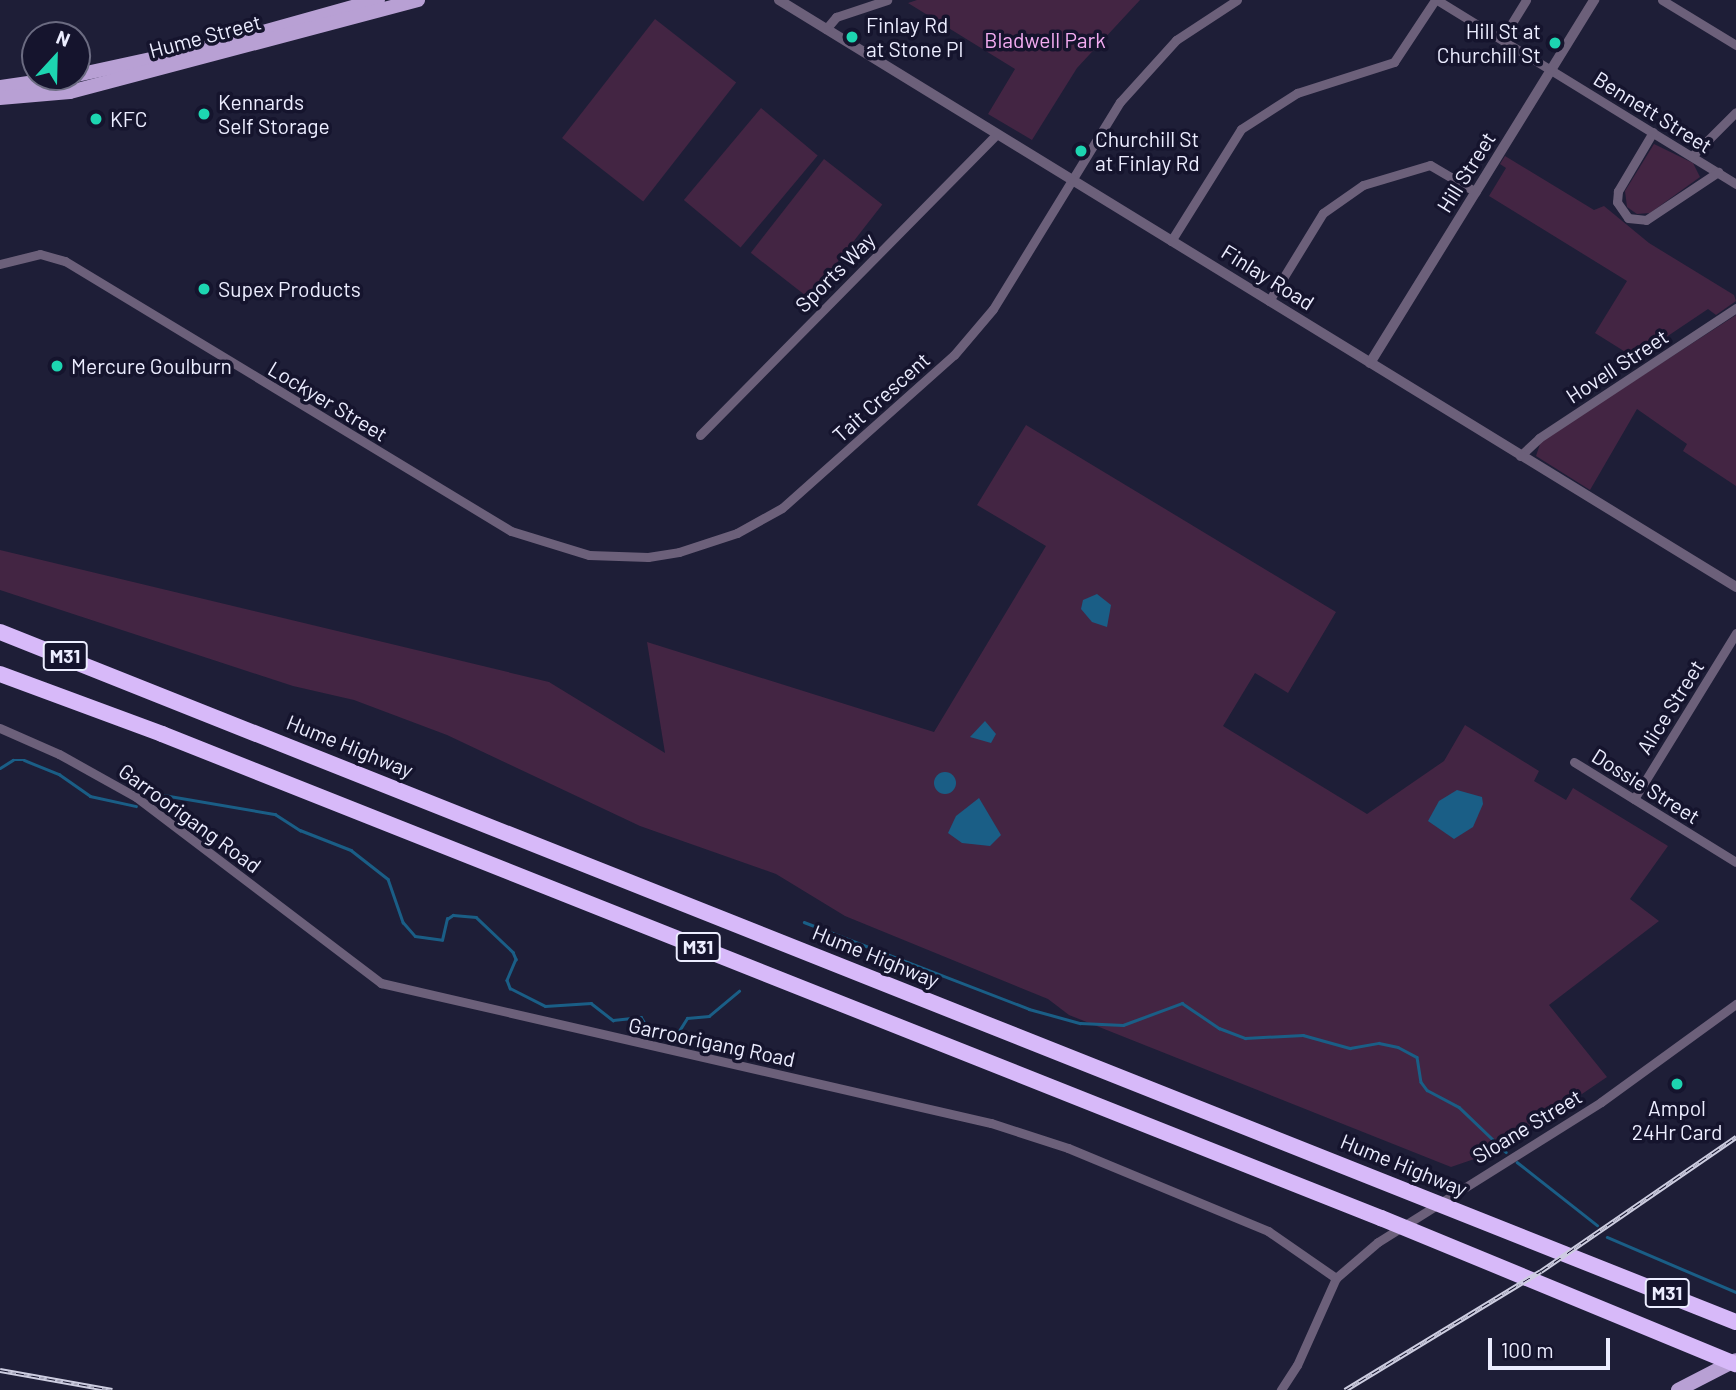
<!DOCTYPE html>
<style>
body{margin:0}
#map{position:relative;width:1736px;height:1390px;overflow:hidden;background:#1e1e37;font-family:Barlow,sans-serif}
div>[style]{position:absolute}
.green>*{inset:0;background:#432543;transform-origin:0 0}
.water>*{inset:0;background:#1a5e86}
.round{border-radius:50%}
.stream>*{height:2.5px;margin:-1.25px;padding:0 1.25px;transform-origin:1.25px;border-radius:1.25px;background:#1a5e86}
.minor>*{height:9px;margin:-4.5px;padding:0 4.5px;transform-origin:4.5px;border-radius:4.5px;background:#6c607a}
.tertiary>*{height:10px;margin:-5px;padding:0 5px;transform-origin:5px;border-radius:5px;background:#6c607a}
.primary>*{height:14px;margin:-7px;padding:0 7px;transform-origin:7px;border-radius:7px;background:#b8a0d4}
.motorway>*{height:16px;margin:-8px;padding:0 8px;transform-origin:8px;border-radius:8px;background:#d7b9f9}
.rail>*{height:5px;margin-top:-2.5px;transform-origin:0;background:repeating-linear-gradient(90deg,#15142d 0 8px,#cdcde0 0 16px);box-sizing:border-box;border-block:2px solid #cdcde0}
.dots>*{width:19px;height:19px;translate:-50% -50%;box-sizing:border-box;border:4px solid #15142d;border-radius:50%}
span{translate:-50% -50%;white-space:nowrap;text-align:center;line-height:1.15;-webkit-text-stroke:7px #15142d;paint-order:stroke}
.shield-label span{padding:2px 5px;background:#15142d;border:2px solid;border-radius:5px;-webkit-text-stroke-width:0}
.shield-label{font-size:19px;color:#ecedff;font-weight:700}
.poi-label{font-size:21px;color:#ecedff}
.left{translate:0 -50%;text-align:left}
.right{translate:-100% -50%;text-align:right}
.street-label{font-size:21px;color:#ecedff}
.park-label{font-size:21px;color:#f4acf2}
.north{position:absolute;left:21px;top:21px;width:70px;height:70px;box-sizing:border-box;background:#15142d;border:2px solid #6b6b81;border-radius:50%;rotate:22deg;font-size:19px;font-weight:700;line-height:28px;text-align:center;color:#ecedff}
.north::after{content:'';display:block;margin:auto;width:24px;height:32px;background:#1dd5b1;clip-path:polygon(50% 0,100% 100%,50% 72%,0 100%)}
.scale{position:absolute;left:1488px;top:1338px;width:122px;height:32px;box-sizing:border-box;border:4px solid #ecedff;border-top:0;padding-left:9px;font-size:21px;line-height:24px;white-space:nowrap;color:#ecedff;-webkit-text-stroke:5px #15142d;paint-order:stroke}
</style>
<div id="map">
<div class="green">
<i style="clip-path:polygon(917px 0,1140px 0,1077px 68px,1032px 140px,988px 114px,1015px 69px,908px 3px)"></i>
<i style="left:655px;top:19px;width:103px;height:151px;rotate:38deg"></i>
<i style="left:761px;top:108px;width:74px;height:120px;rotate:40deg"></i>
<i style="clip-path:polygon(1654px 144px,1693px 163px,1700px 177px,1650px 213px,1637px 214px,1627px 207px,1625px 191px)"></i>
<i style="clip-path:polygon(1505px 156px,1594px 210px,1604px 206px,1649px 243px,1734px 295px,1736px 301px,1716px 315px,1708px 309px,1635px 358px,1595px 333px,1627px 281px,1489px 196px,1506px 168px,1500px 164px)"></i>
<i style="left:824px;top:159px;width:74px;height:119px;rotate:38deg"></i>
<i style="clip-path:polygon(1736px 315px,1736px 486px,1683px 451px,1687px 444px,1637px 409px,1590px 490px,1536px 456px,1541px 441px)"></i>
<i style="clip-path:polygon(1026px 425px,1336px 612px,1288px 693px,1255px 673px,1223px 726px,1367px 814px,1444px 761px,1465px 725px,1539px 771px,1534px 781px,1566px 800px,1573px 788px,1668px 846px,1630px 899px,1659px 921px,1549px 1005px,1607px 1077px,1526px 1132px,1486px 1155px,1451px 1167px,1069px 1015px,1048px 999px,845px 916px,776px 874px,640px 826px,447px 735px,354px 700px,293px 686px,0 590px,0 550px,549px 682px,665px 753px,647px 642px,934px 732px,1046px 546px,977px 505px)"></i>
</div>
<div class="water">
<i style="clip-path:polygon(1097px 594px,1111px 605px,1107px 627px,1092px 622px,1081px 609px,1083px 600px)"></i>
<i style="clip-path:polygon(985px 721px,996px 734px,991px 743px,970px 737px)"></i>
<i class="round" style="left:934px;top:772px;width:22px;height:22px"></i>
<i style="clip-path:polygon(1457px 790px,1482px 797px,1483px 804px,1473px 827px,1454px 839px,1428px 821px,1439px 801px)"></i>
<i style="clip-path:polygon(979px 798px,1001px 835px,990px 846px,962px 843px,948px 833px,956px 816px)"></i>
</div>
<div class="stream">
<i style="left:0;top:768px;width:15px;rotate:-32deg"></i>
<i style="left:13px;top:760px;width:11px"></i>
<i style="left:24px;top:760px;width:38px;rotate:22deg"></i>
<i style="left:59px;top:774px;width:38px;rotate:35deg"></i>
<i style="left:90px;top:796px;width:47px;rotate:12.3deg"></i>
<i style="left:146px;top:792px;width:131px;rotate:9.7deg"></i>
<i style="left:275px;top:814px;width:30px;rotate:33deg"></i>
<i style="left:300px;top:830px;width:55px;rotate:21.4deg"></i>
<i style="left:351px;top:850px;width:47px;rotate:38.1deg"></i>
<i style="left:388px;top:879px;width:46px;rotate:70.8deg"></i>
<i style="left:403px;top:922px;width:18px;rotate:49deg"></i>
<i style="left:415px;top:936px;width:27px;rotate:8deg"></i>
<i style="left:442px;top:940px;width:22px;rotate:-77deg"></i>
<i style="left:447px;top:919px;width:7px;rotate:-34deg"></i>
<i style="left:453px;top:915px;width:23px;rotate:5deg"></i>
<i style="left:476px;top:917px;width:51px;rotate:43.4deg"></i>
<i style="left:513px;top:952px;width:8px;rotate:67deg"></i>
<i style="left:516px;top:959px;width:23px;rotate:113deg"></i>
<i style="left:507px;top:980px;width:9px;rotate:69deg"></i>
<i style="left:510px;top:988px;width:39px;rotate:27deg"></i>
<i style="left:545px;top:1006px;width:46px;rotate:-3.7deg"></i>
<i style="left:591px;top:1003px;width:28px;rotate:38deg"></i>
<i style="left:613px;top:1020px;width:28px;rotate:-6deg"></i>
<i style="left:641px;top:1017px;width:13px;rotate:58deg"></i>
<i style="left:648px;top:1028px;width:20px;rotate:20deg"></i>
<i style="left:667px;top:1035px;width:13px;rotate:-18deg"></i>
<i style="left:679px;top:1031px;width:15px;rotate:-58deg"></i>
<i style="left:687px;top:1018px;width:22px;rotate:-5deg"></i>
<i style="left:709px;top:1016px;width:39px;rotate:-40deg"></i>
<i style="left:804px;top:922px;width:241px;rotate:21.1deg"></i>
<i style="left:1029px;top:1009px;width:53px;rotate:15.4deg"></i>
<i style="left:1080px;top:1023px;width:43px;rotate:2.7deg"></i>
<i style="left:1123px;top:1025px;width:63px;rotate:-20.4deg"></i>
<i style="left:1182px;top:1003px;width:45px;rotate:34deg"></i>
<i style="left:1219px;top:1028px;width:28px;rotate:21deg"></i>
<i style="left:1245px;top:1038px;width:58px;rotate:-3deg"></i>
<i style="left:1303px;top:1035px;width:49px;rotate:15.5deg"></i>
<i style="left:1350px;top:1048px;width:29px;rotate:-10deg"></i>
<i style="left:1379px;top:1043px;width:19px;rotate:12deg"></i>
<i style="left:1398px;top:1047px;width:21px;rotate:28deg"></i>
<i style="left:1417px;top:1057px;width:25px;rotate:81deg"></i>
<i style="left:1421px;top:1082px;width:10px;rotate:53deg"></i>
<i style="left:1427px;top:1090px;width:36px;rotate:28deg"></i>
<i style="left:1459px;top:1107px;width:65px;rotate:43.8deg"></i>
<i style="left:1517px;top:1162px;width:102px;rotate:38.2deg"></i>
<i style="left:1607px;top:1237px;width:140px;rotate:23.1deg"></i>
</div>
<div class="minor">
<i style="left:1437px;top:0;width:351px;rotate:31.6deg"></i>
<i style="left:1662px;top:0;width:87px;rotate:31.3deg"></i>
<i style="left:826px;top:29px;width:16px;rotate:-50deg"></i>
<i style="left:836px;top:17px;width:54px;rotate:-18.4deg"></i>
<i style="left:1502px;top:39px;width:46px;rotate:-58.4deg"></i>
<i style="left:1653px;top:132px;width:69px;rotate:120.7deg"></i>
<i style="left:1618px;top:191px;width:11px;rotate:95deg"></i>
<i style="left:1617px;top:202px;width:19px;rotate:55deg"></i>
<i style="left:1628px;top:218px;width:18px;rotate:6deg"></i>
<i style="left:1646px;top:220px;width:87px;rotate:-33.7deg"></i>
<i style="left:1692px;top:156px;width:62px;rotate:-45deg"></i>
<i style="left:1171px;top:241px;width:132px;rotate:-58deg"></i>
<i style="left:1241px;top:129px;width:67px;rotate:-32.7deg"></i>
<i style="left:1297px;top:93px;width:102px;rotate:-17.7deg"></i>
<i style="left:1394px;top:62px;width:74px;rotate:-56.5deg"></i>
<i style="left:0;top:264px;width:41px;rotate:-14deg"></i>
<i style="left:40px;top:254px;width:26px;rotate:16deg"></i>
<i style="left:65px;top:261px;width:521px;rotate:31.19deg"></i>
<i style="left:511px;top:531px;width:82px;rotate:17.1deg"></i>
<i style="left:589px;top:555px;width:59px;rotate:1.9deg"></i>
<i style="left:648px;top:557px;width:31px;rotate:-9deg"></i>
<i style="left:679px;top:552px;width:61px;rotate:-18.1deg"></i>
<i style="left:737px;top:533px;width:51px;rotate:-29.1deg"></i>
<i style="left:782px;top:508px;width:230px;rotate:-41.7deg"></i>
<i style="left:954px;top:355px;width:60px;rotate:-49.7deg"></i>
<i style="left:993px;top:309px;width:243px;rotate:-58.5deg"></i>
<i style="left:1120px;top:102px;width:84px;rotate:-47.9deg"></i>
<i style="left:1176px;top:40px;width:73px;rotate:-33.3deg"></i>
<i style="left:1269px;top:301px;width:103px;rotate:-58.5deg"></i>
<i style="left:1323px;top:213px;width:49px;rotate:-35deg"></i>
<i style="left:1363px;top:185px;width:70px;rotate:-16.6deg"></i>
<i style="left:1430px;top:165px;width:53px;rotate:30.4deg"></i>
<i style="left:700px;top:435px;width:421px;rotate:-45.4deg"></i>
<i style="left:1520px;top:456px;width:26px;rotate:-43deg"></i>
<i style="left:1539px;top:438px;width:236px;rotate:-33.4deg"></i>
<i style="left:0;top:728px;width:64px;rotate:23.8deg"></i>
<i style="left:59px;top:754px;width:88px;rotate:29.2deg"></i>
<i style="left:136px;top:797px;width:308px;rotate:37.2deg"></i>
<i style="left:381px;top:983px;width:626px;rotate:12.93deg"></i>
<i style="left:991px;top:1123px;width:81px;rotate:18deg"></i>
<i style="left:1068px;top:1148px;width:217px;rotate:22.5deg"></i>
<i style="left:1268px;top:1231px;width:83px;rotate:34.7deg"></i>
<i style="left:1336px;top:1278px;width:95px;rotate:114.1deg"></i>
<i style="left:1297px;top:1365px;width:30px;rotate:123deg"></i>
<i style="left:1574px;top:762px;width:190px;rotate:31.7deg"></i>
<i style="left:1634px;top:799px;width:195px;rotate:-58.4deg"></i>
<i style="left:1336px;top:1278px;width:55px;rotate:-40.6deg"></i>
<i style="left:1378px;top:1242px;width:263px;rotate:-32.1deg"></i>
<i style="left:1601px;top:1102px;width:167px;rotate:-36deg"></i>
</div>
<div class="tertiary">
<i style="left:779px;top:0;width:1123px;rotate:31.52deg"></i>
<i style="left:1370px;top:363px;width:427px;rotate:-58.3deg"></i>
</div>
<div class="primary">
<i style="left:77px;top:75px;width:146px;rotate:-12.2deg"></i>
<i style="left:220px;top:44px;width:164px;rotate:-15.6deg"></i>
<i style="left:0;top:87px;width:70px;rotate:-8.2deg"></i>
<i style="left:0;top:98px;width:70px;rotate:-4.9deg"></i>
<i style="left:70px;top:92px;width:360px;rotate:-14.8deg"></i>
<i style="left:1678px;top:1390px;width:65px;rotate:-27.3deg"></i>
</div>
<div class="motorway">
<i style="left:0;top:632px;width:1868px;rotate:21.68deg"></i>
<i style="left:0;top:674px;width:173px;rotate:20.3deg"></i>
<i style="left:162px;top:734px;width:1312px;rotate:21.66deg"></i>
<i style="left:1381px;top:1218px;width:384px;rotate:22.4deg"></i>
</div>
<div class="rail">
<i style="left:0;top:1370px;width:114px;rotate:10.1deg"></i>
<i style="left:1345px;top:1390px;width:229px;rotate:-31.3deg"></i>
<i style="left:1541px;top:1271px;width:237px;rotate:-34.5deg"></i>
</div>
<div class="dots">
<i style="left:852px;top:37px;background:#1dd5b1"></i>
<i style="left:1555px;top:43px;background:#1dd5b1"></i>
<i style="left:204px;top:114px;background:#1dd5b1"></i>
<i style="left:96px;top:119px;background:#1dd5b1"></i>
<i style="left:1081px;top:151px;background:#1dd5b1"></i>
<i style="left:204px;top:289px;background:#1dd5b1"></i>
<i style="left:57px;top:366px;background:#1dd5b1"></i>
<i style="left:1677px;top:1084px;background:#1dd5b1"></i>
</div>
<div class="shield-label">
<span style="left:65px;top:656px">M31</span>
<span style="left:698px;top:947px">M31</span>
<span style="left:1667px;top:1293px">M31</span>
</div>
<div class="poi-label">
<span class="left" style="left:866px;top:37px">Finlay Rd<br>at Stone Pl</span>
<span class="right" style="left:1541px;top:43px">Hill St at<br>Churchill St</span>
<span class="left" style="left:218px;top:114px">Kennards<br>Self Storage</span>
<span class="left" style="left:110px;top:119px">KFC</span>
<span class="left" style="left:1095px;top:151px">Churchill St<br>at Finlay Rd</span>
<span class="left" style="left:218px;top:289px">Supex Products</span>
<span class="left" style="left:71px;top:366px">Mercure Goulburn</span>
<span style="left:1677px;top:1120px">Ampol<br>24Hr Card</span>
</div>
<div class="street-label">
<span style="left:205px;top:36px;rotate:-15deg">Hume Street</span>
<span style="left:1653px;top:112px;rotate:32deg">Bennett Street</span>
<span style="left:1466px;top:172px;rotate:-58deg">Hill Street</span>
<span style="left:835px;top:272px;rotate:-45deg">Sports Way</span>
<span style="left:1268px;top:277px;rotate:32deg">Finlay Road</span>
<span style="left:1617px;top:366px;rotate:-33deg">Hovell Street</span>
<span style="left:881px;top:397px;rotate:-42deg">Tait Crescent</span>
<span style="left:328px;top:401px;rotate:31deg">Lockyer Street</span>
<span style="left:1670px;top:707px;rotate:-58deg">Alice Street</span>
<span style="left:350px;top:746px;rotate:22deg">Hume Highway</span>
<span style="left:1646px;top:786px;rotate:32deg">Dossie Street</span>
<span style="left:190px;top:818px;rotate:36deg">Garroorigang Road</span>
<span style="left:876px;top:956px;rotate:22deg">Hume Highway</span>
<span style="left:712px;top:1042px;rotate:12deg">Garroorigang Road</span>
<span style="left:1527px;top:1126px;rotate:-31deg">Sloane Street</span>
<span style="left:1404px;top:1165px;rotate:22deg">Hume Highway</span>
</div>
<div class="park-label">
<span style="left:1045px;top:40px">Bladwell Park</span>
</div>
<div class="north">N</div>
<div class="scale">100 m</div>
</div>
